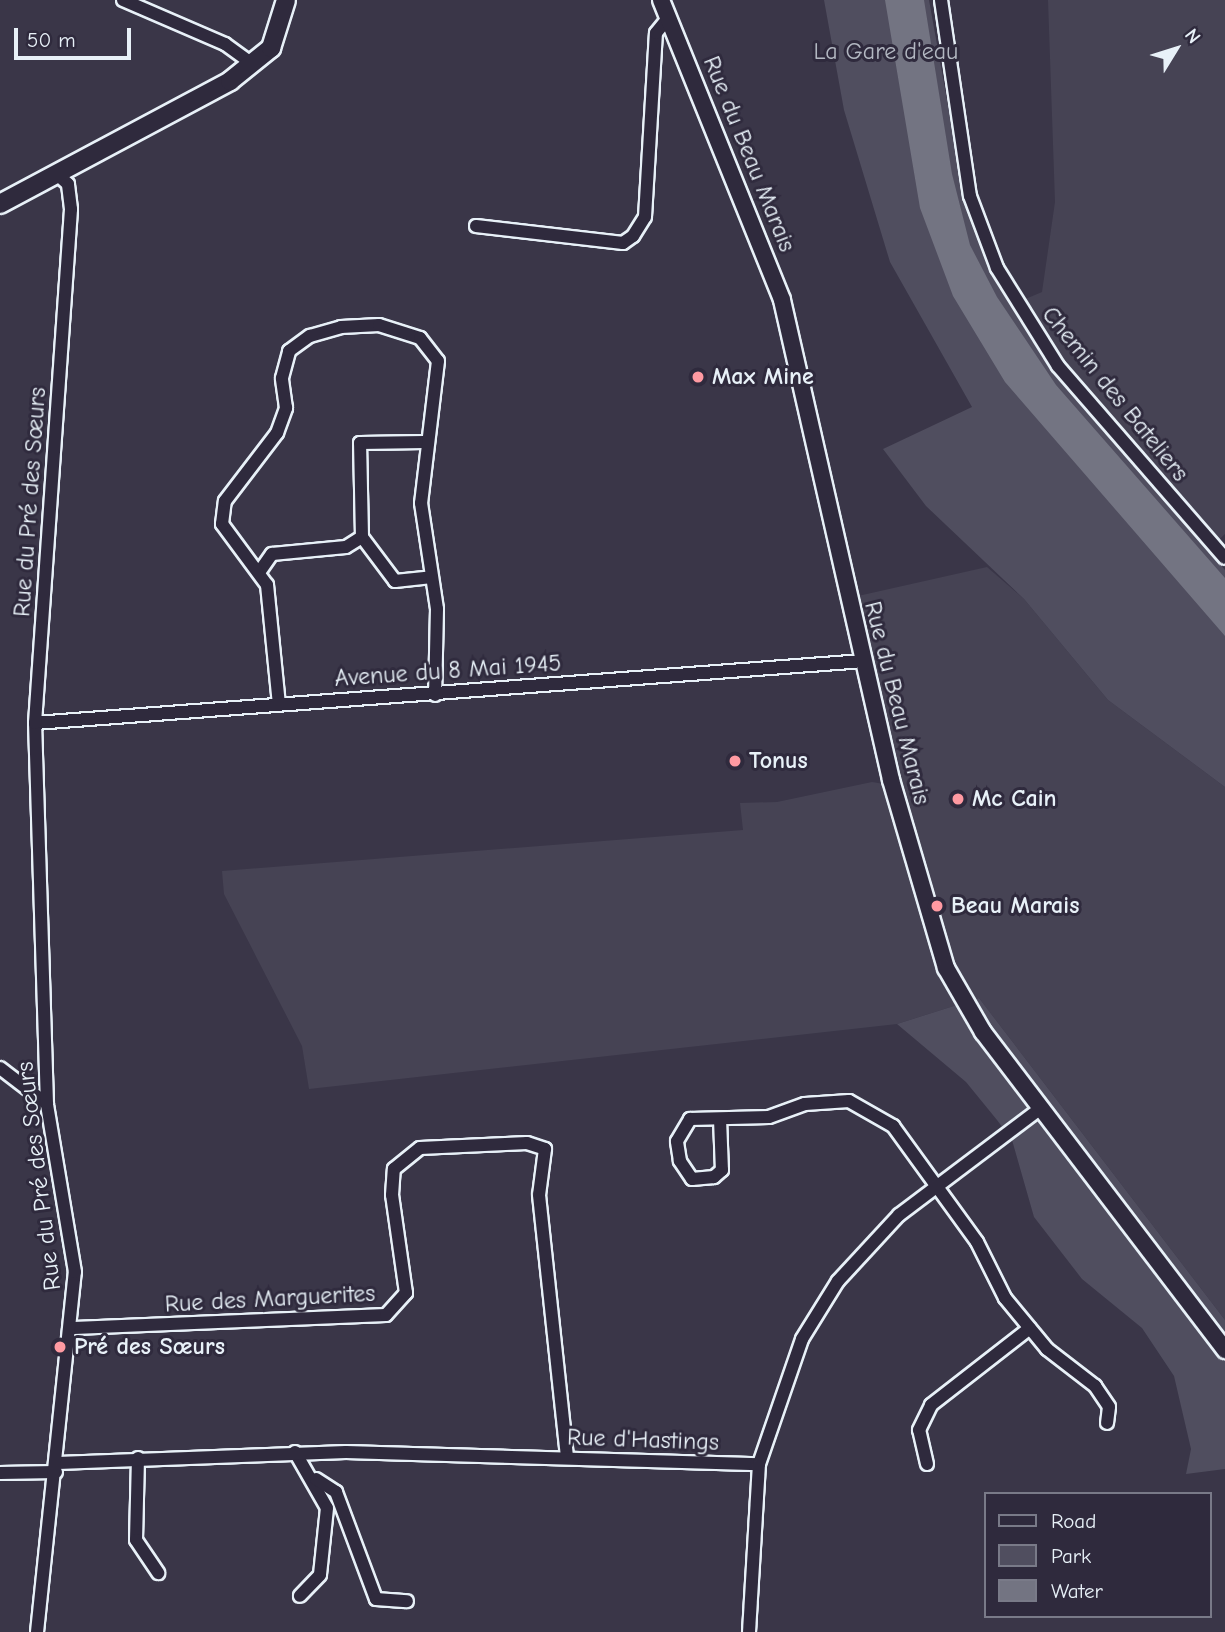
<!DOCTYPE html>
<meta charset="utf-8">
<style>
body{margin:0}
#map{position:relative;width:1225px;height:1632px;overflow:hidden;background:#3a3648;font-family:"Comic Neue",sans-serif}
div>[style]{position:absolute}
.built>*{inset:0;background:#464354}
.green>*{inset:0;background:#504e5f}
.water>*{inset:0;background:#737482}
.roads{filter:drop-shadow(2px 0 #e8f1f8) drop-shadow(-2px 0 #e8f1f8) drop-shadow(0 2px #e8f1f8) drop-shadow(0 -2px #e8f1f8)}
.minor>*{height:12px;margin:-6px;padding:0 6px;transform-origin:6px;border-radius:6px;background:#2f2a3d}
.tertiary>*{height:16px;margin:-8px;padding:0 8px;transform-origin:8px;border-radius:8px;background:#2f2a3d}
.secondary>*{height:18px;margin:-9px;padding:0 9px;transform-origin:9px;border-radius:9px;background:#2f2a3d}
.dots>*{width:19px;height:19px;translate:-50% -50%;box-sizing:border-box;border:4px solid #2f2a3d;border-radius:50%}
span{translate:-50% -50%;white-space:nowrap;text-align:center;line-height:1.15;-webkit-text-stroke:6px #2f2a3d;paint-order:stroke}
.park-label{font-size:24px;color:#b3b8c2}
.street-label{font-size:24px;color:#e8f1f8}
.poi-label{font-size:24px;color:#e8f1f8;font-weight:700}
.left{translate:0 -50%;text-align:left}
.legend{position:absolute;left:984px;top:1492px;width:228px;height:126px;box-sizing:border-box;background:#2f2a3d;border:2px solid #797a88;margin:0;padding:9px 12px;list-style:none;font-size:21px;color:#e8f1f8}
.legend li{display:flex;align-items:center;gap:14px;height:35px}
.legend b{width:35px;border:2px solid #797a88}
.north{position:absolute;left:1141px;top:14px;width:70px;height:70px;-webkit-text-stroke:5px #2f2a3d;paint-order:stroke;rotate:52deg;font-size:19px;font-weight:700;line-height:28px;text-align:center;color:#e8f1f8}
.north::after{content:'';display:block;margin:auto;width:24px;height:32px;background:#e8f1f8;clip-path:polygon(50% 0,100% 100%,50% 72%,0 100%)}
.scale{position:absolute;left:14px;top:28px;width:117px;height:32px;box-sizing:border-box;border:4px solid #e8f1f8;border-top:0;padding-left:9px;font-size:21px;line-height:24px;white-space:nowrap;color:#e8f1f8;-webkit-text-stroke:5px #2f2a3d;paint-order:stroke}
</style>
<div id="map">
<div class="built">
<i style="clip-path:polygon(1048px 0,1225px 0,1225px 534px,1208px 550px,1097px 423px,1011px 305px,1042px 292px,1055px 202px)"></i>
<i style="clip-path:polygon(987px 567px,1024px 599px,1108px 700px,1225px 787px,1225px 1320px,979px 998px,897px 1024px,309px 1089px,302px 1046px,224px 894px,222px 871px,743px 830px,740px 803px,777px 802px,872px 782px,902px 787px,858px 596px)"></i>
</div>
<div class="green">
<i style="clip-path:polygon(824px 0,929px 0,961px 178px,985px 256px,1039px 349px,1225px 570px,1225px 787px,1108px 700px,1024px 599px,926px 506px,883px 449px,972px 407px,890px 262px,844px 110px)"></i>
<i style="clip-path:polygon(979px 998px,1225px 1320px,1225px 1469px,1186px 1474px,1191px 1449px,1174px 1376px,1142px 1328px,1082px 1279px,1034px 1217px,1012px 1140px,997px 1120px,966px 1082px,897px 1024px)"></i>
</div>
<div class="water">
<i style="clip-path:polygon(885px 0,924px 0,952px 174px,970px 245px,997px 297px,1056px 385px,1225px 578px,1225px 636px,1005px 382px,953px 296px,920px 208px)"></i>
</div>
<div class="roads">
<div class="minor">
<i style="left:123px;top:0;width:111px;rotate:23.3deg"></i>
<i style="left:225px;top:44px;width:34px;rotate:36deg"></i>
<i style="left:941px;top:0;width:198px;rotate:81.6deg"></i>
<i style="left:970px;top:196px;width:77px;rotate:69.4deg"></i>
<i style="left:997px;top:268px;width:115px;rotate:58.1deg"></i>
<i style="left:1058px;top:366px;width:254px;rotate:49deg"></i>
<i style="left:476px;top:226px;width:148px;rotate:6.6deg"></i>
<i style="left:623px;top:243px;width:12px;rotate:-35deg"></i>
<i style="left:633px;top:236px;width:22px;rotate:-58deg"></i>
<i style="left:645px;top:217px;width:184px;rotate:-86.6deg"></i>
<i style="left:656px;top:33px;width:19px;rotate:-51deg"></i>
<i style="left:362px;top:537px;width:55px;rotate:53.1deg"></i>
<i style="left:395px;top:581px;width:37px;rotate:-6deg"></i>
<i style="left:260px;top:571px;width:21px;rotate:-55deg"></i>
<i style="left:272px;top:554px;width:74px;rotate:-5.4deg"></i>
<i style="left:346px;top:547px;width:19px;rotate:-32deg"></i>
<i style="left:362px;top:537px;width:94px;rotate:-91.2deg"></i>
<i style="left:360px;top:443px;width:64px;rotate:-0.9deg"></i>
<i style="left:279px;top:705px;width:121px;rotate:-95.7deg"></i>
<i style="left:267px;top:585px;width:76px;rotate:-126.4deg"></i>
<i style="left:222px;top:524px;width:23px;rotate:-83deg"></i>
<i style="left:225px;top:501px;width:86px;rotate:-52.6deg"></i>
<i style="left:277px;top:433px;width:27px;rotate:-70deg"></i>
<i style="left:286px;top:408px;width:30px;rotate:-98deg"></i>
<i style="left:282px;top:378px;width:28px;rotate:-75deg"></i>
<i style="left:289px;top:351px;width:26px;rotate:-36deg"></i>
<i style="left:310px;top:336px;width:32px;rotate:-16deg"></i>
<i style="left:341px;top:327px;width:38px;rotate:-3deg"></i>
<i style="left:379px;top:325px;width:43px;rotate:17.6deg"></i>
<i style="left:420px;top:338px;width:29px;rotate:52deg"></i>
<i style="left:438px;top:361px;width:143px;rotate:96.8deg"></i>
<i style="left:421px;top:503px;width:107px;rotate:81.4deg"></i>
<i style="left:437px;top:609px;width:86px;rotate:91.3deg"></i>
<i style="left:35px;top:723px;width:831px;rotate:-4.28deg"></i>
<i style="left:0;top:1068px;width:59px;rotate:37.5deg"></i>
<i style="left:720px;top:1119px;width:51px;rotate:87.8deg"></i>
<i style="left:722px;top:1170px;width:11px;rotate:139deg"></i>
<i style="left:714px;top:1177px;width:22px;rotate:175deg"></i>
<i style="left:692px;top:1179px;width:22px;rotate:-124deg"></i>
<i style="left:680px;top:1161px;width:20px;rotate:-99deg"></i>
<i style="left:677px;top:1141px;width:26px;rotate:-59deg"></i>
<i style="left:690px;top:1119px;width:79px;rotate:-1.5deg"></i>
<i style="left:769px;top:1117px;width:38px;rotate:-20deg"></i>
<i style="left:805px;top:1104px;width:44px;rotate:-3.9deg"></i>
<i style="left:849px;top:1101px;width:51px;rotate:29.6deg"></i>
<i style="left:893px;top:1126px;width:143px;rotate:54.1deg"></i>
<i style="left:977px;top:1242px;width:63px;rotate:63.4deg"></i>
<i style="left:1005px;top:1298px;width:66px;rotate:50.5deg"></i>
<i style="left:1047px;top:1349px;width:61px;rotate:37.6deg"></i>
<i style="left:1095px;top:1386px;width:25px;rotate:56deg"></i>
<i style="left:1109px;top:1407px;width:16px;rotate:97deg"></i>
<i style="left:74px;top:1328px;width:312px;rotate:-2.4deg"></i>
<i style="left:386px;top:1315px;width:30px;rotate:-48deg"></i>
<i style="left:406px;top:1293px;width:99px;rotate:-98.1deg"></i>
<i style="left:392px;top:1195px;width:26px;rotate:-86deg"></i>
<i style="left:394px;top:1169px;width:33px;rotate:-39deg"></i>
<i style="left:420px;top:1148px;width:107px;rotate:-2.7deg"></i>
<i style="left:527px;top:1143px;width:19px;rotate:18deg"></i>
<i style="left:545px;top:1149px;width:46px;rotate:97.4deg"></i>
<i style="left:539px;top:1195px;width:264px;rotate:83.9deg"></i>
<i style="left:295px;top:1452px;width:64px;rotate:60.3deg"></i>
<i style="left:327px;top:1508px;width:67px;rotate:96deg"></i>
<i style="left:320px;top:1575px;width:29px;rotate:134deg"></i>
<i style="left:138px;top:1458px;width:82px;rotate:91.4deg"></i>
<i style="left:136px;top:1540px;width:40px;rotate:56deg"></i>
<i style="left:58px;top:1463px;width:288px;rotate:-2.2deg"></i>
<i style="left:346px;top:1452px;width:413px;rotate:1.7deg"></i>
<i style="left:759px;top:1464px;width:132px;rotate:-71deg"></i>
<i style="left:802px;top:1339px;width:68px;rotate:-58.2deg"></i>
<i style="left:838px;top:1281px;width:90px;rotate:-47.3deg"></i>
<i style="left:899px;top:1215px;width:178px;rotate:-37deg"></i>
<i style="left:927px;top:1464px;width:35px;rotate:-103deg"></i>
<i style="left:919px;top:1430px;width:28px;rotate:-64deg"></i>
<i style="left:931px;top:1405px;width:125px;rotate:-37.9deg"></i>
<i style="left:0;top:1473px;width:56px;rotate:-1deg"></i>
<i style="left:316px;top:1479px;width:24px;rotate:33deg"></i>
<i style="left:336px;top:1492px;width:114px;rotate:69.5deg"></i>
<i style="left:376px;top:1599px;width:31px;rotate:4deg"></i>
<i style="left:37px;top:1632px;width:362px;rotate:-84deg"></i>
<i style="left:75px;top:1272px;width:170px;rotate:-99.5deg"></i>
<i style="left:47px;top:1104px;width:381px;rotate:-91.8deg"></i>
<i style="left:35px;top:723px;width:515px;rotate:-85.99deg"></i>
<i style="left:71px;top:209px;width:25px;rotate:-97deg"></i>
<i style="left:68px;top:184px;width:15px;rotate:-138deg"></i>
<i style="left:749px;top:1632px;width:168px;rotate:-86.6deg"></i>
</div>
<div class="tertiary">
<i style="left:661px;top:0;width:323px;rotate:68deg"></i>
<i style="left:782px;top:300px;width:492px;rotate:77.2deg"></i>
<i style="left:891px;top:780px;width:196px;rotate:73.7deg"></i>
<i style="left:946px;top:968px;width:74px;rotate:60deg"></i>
<i style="left:983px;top:1032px;width:400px;rotate:52.7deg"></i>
</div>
<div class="secondary">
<i style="left:0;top:204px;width:261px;rotate:-28.1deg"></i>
<i style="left:230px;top:81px;width:53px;rotate:-38.8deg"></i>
<i style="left:271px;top:48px;width:50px;rotate:-72.6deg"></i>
</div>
</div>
<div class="dots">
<i style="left:698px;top:377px;background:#ff9aa2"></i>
<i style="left:735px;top:761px;background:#ff9aa2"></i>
<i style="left:958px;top:799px;background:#ff9aa2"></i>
<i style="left:937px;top:906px;background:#ff9aa2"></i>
<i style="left:60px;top:1347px;background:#ff9aa2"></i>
</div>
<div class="park-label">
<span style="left:886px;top:52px">La Gare d'eau</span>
</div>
<div class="street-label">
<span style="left:749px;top:154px;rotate:68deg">Rue du Beau Marais</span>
<span style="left:1115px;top:394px;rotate:51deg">Chemin des Bateliers</span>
<span style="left:30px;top:502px;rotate:-86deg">Rue du Pré des Sœurs</span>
<span style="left:448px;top:671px;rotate:-4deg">Avenue du 8 Mai 1945</span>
<span style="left:897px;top:703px;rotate:76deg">Rue du Beau Marais</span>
<span style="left:39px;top:1176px;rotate:-97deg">Rue du Pré des Sœurs</span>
<span style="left:270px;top:1299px;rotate:-3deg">Rue des Marguerites</span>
<span style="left:643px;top:1440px;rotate:2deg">Rue d'Hastings</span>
</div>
<div class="poi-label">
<span class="left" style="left:712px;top:377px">Max Mine</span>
<span class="left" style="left:749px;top:761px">Tonus</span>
<span class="left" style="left:972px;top:799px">Mc Cain</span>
<span class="left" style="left:951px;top:906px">Beau Marais</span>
<span class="left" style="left:74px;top:1347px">Pré des Sœurs</span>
</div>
<ul class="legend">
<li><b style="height:9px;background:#2f2a3d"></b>Road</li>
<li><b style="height:19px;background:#504e5f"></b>Park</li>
<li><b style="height:19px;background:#737482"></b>Water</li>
</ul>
<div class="north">N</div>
<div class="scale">50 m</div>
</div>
